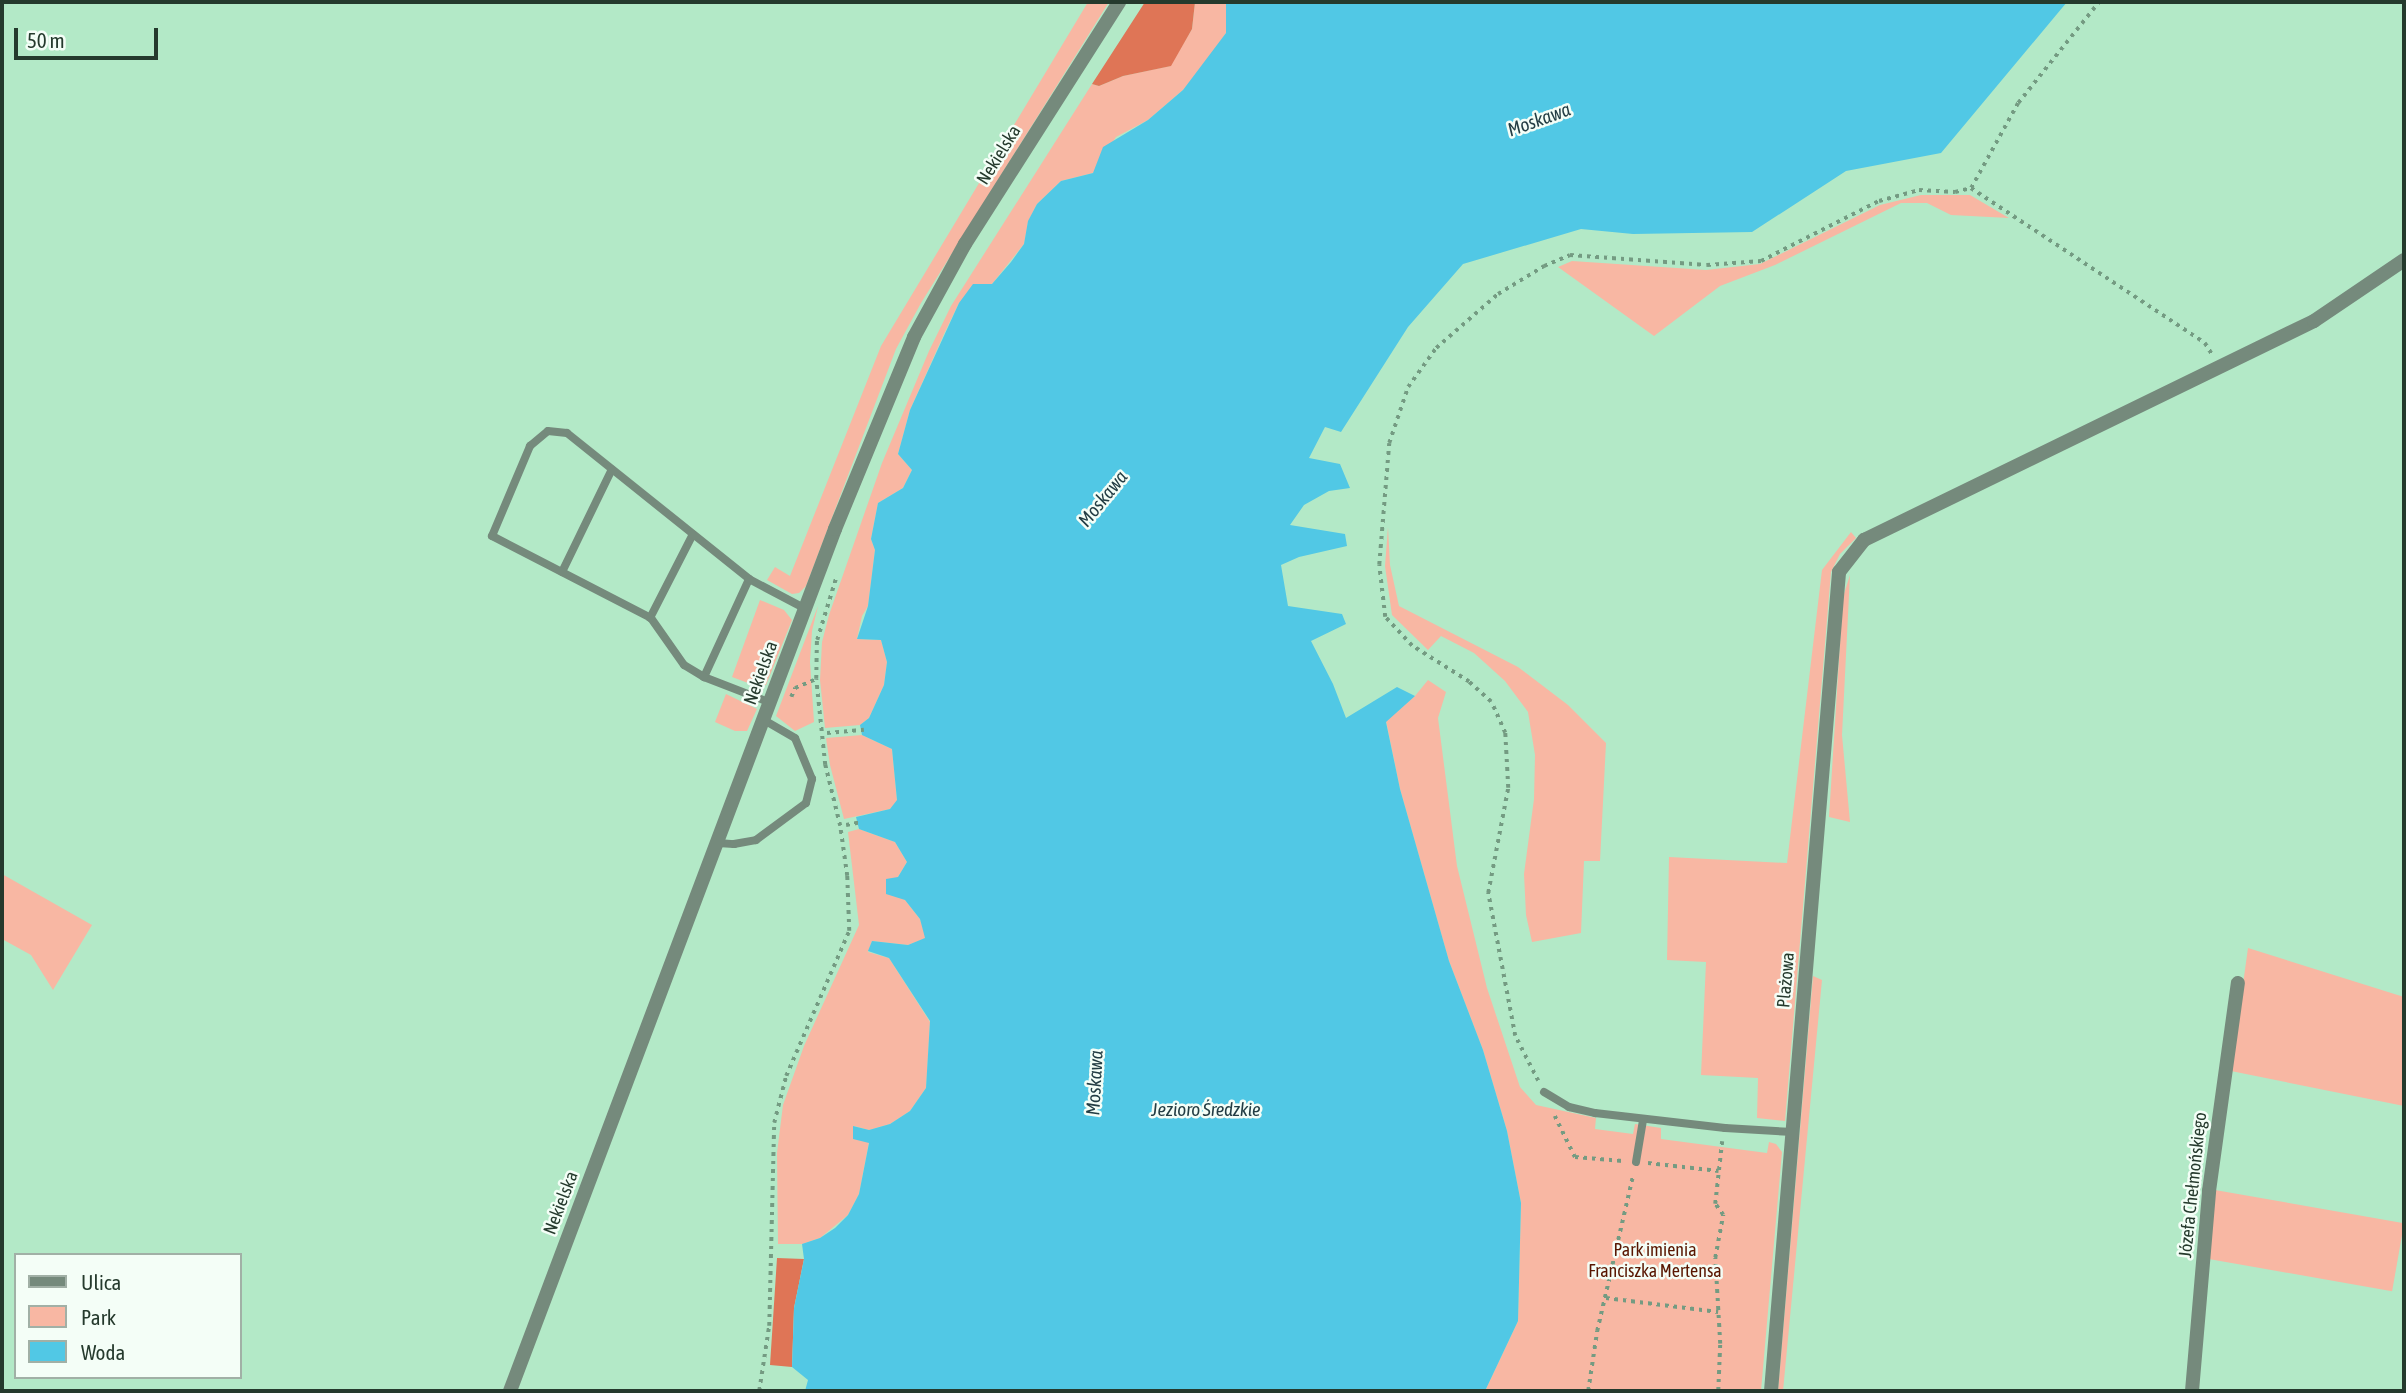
<!DOCTYPE html>
<meta charset="utf-8">
<style>
body{margin:0}
#map{position:relative;width:2406px;height:1393px;overflow:hidden;background:#b3e9c7;font-family:"Asap Condensed",sans-serif}
div>[style]{position:absolute}
.green>*{inset:0;background:#f8b7a3;transform-origin:0 0}
.forest>*{inset:0;background:#df7556}
.water>*{inset:0;background:#51c8e5}
.path>*{height:3.5px;margin-top:-1.75px;transform-origin:0;background:repeating-linear-gradient(90deg,#749b82 0 3.5px,transparent 0 8.5px)}
.service>*{height:8px;margin:-4px;padding:0 4px;transform-origin:4px;border-radius:4px;background:#758a7c}
.minor>*{height:14px;margin:-7px;padding:0 7px;transform-origin:7px;border-radius:7px;background:#758a7c}
.tertiary>*{height:14px;margin:-7px;padding:0 7px;transform-origin:7px;border-radius:7px;background:#758a7c}
span{translate:-50% -50%;white-space:nowrap;text-align:center;line-height:1.15;-webkit-text-stroke:5px #f4fef7;paint-order:stroke}
.street-label{font-size:18px;color:#253a2d}
.park-label{font-size:18px;color:#591601}
.water-label{font-size:19px;color:#233d44;font-style:italic}
.frame{position:absolute;inset:0;border:4px solid #253a2d;pointer-events:none}
.legend{position:absolute;left:14px;top:1253px;width:228px;height:126px;box-sizing:border-box;background:#f4fef7;border:2px solid #a1b0a6;margin:0;padding:9px 12px;list-style:none;font-size:21px;color:#253a2d}
.legend li{display:flex;align-items:center;gap:14px;height:35px}
.legend b{width:35px;border:2px solid #a1b0a6}
.scale{position:absolute;left:14px;top:28px;width:144px;height:32px;box-sizing:border-box;border:4px solid #253a2d;border-top:0;padding-left:9px;font-size:21px;line-height:24px;white-space:nowrap;color:#253a2d;-webkit-text-stroke:5px #f4fef7;paint-order:stroke}
</style>
<div id="map">
<div class="green">
<i style="clip-path:polygon(1088px 2px,1109px 2px,921px 303px,896px 349px,806px 586px,799px 593px,792px 594px,767px 580px,775px 567px,790px 576px,881px 346px)"></i>
<i style="clip-path:polygon(1195px 2px,1226px 2px,1226px 33px,1206px 64px,1183px 90px,1148px 120px,1116px 137px,1093px 173px,1061px 181px,1037px 204px,1028px 222px,1024px 244px,992px 284px,981px 285px,959px 303px,944px 334px,910px 410px,898px 454px,912px 470px,903px 488px,878px 503px,871px 539px,875px 550px,868px 606px,862px 616px,857px 639px,881px 640px,887px 662px,884px 685px,869px 718px,860px 725px,825px 728px,820px 680px,822px 642px,829px 615px,882px 463px,929px 351px,951px 306px,1092px 84px,1099px 86px,1123px 76px,1170px 66px,1192px 29px)"></i>
<i style="clip-path:polygon(1921px 195px,1970px 195px,2009px 218px,1951px 215px,1927px 203px,1901px 203px,1775px 265px,1720px 286px,1654px 336px,1558px 267px,1572px 261px,1706px 270px,1760px 264px,1880px 205px)"></i>
<i style="clip-path:polygon(1388px 527px,1390px 565px,1399px 606px,1518px 667px,1568px 705px,1606px 743px,1600px 861px,1584px 861px,1581px 933px,1532px 942px,1526px 915px,1524px 874px,1534px 799px,1535px 755px,1528px 712px,1505px 681px,1474px 653px,1441px 636px,1428px 650px,1392px 615px,1385px 566px)"></i>
<i style="clip-path:polygon(1851px 532px,1856px 538px,1840px 554px,1831px 572px,1785px 1121px,1757px 1118px,1758px 1078px,1701px 1075px,1706px 962px,1667px 960px,1669px 857px,1787px 863px,1822px 570px)"></i>
<i style="clip-path:polygon(1850px 575px,1842px 735px,1850px 822px,1829px 817px,1843px 597px)"></i>
<i style="clip-path:polygon(760px 600px,784px 610px,792px 620px,766px 685px,756px 686px,732px 677px)"></i>
<i style="clip-path:polygon(818px 606px,812px 631px,810px 662px,814px 722px,795px 731px,776px 716px)"></i>
<i style="clip-path:polygon(1428px 680px,1446px 692px,1438px 718px,1457px 866px,1487px 988px,1520px 1087px,1536px 1105px,1596px 1118px,1595px 1129px,1633px 1134px,1635px 1124px,1661px 1128px,1661px 1139px,1767px 1153px,1769px 1142px,1776px 1144px,1782px 1152px,1761px 1391px,1485px 1391px,1518px 1321px,1521px 1203px,1507px 1131px,1483px 1050px,1449px 961px,1400px 789px,1386px 721px,1415px 696px)"></i>
<i style="clip-path:polygon(726px 694px,757px 709px,747px 731px,735px 731px,715px 722px)"></i>
<i style="clip-path:polygon(862px 735px,892px 749px,897px 801px,890px 809px,844px 819px,830px 765px,826px 738px)"></i>
<i style="clip-path:polygon(859px 829px,895px 842px,907px 862px,898px 877px,896px 895px,905px 900px,920px 919px,926px 938px,908px 945px,872px 941px,868px 952px,889px 958px,930px 1022px,926px 1088px,910px 1111px,890px 1124px,869px 1130px,854px 1126px,869px 1142px,859px 1194px,848px 1215px,820px 1238px,802px 1244px,778px 1244px,777px 1153px,783px 1105px,804px 1046px,859px 925px,848px 832px)"></i>
<i style="clip-path:polygon(2px 874px,92px 925px,53px 990px,31px 955px,2px 939px)"></i>
<i style="clip-path:polygon(2248px 948px,2404px 997px,2404px 1106px,2231px 1071px)"></i>
<i style="clip-path:polygon(1813px 976px,1822px 980px,1783px 1391px,1778px 1391px)"></i>
<i style="left:2215px;top:1190px;width:192px;height:69px;rotate:10deg"></i>
</div>
<div class="forest">
<i style="clip-path:polygon(1145px 2px,1195px 2px,1192px 29px,1171px 66px,1123px 76px,1099px 86px,1092px 84px)"></i>
<i style="clip-path:polygon(777px 1258px,804px 1259px,794px 1308px,792px 1367px,770px 1365px)"></i>
</div>
<div class="water">
<i style="clip-path:polygon(1226px 2px,2067px 2px,1941px 153px,1846px 171px,1752px 232px,1633px 234px,1581px 229px,1463px 264px,1408px 327px,1341px 432px,1325px 427px,1309px 458px,1340px 464px,1350px 488px,1329px 491px,1304px 505px,1290px 525px,1345px 534px,1347px 546px,1299px 557px,1281px 565px,1288px 606px,1342px 614px,1346px 624px,1311px 641px,1333px 684px,1346px 718px,1397px 687px,1415px 696px,1386px 722px,1400px 789px,1449px 961px,1483px 1050px,1507px 1131px,1521px 1203px,1518px 1321px,1485px 1391px,805px 1391px,808px 1380px,792px 1367px,794px 1308px,804px 1259px,802px 1244px,820px 1238px,835px 1228px,848px 1215px,859px 1194px,869px 1143px,853px 1139px,853px 1126px,869px 1130px,890px 1124px,910px 1111px,926px 1088px,930px 1021px,889px 958px,868px 951px,872px 941px,908px 945px,925px 938px,920px 919px,905px 900px,886px 894px,886px 879px,898px 877px,907px 862px,895px 842px,859px 829px,856px 817px,890px 809px,897px 800px,892px 749px,862px 735px,860px 725px,869px 718px,884px 685px,887px 662px,881px 640px,857px 639px,868px 606px,875px 550px,871px 539px,878px 503px,903px 488px,912px 470px,898px 454px,910px 410px,959px 303px,973px 284px,992px 284px,1011px 262px,1024px 244px,1028px 221px,1037px 204px,1061px 181px,1093px 173px,1103px 147px,1148px 120px,1183px 90px,1226px 33px)"></i>
</div>
<div class="path">
<i style="left:1971px;top:188px;width:281px;rotate:33.5deg"></i>
<i style="left:2205px;top:343px;width:13px;rotate:58deg"></i>
<i style="left:791px;top:697px;width:10px;rotate:-66deg"></i>
<i style="left:795px;top:688px;width:23px;rotate:-23deg"></i>
<i style="left:827px;top:733px;width:37px;rotate:-5deg"></i>
<i style="left:846px;top:825px;width:16px;rotate:-11deg"></i>
<i style="left:1538px;top:1081px;width:51px;rotate:-117.1deg"></i>
<i style="left:1515px;top:1036px;width:146px;rotate:-100.7deg"></i>
<i style="left:1488px;top:893px;width:107px;rotate:-79.2deg"></i>
<i style="left:1508px;top:788px;width:55px;rotate:-93.1deg"></i>
<i style="left:1505px;top:733px;width:34px;rotate:-114deg"></i>
<i style="left:1491px;top:702px;width:30px;rotate:-138deg"></i>
<i style="left:1469px;top:682px;width:67px;rotate:-147.7deg"></i>
<i style="left:1412px;top:646px;width:40px;rotate:-133deg"></i>
<i style="left:1385px;top:617px;width:52px;rotate:-96.6deg"></i>
<i style="left:1379px;top:565px;width:122px;rotate:-85.3deg"></i>
<i style="left:1389px;top:443px;width:59px;rotate:-71.3deg"></i>
<i style="left:1408px;top:387px;width:48px;rotate:-54.3deg"></i>
<i style="left:1436px;top:348px;width:82px;rotate:-41.1deg"></i>
<i style="left:1498px;top:294px;width:54px;rotate:-31.3deg"></i>
<i style="left:1544px;top:266px;width:28px;rotate:-23deg"></i>
<i style="left:1570px;top:255px;width:137px;rotate:4.2deg"></i>
<i style="left:1707px;top:265px;width:54px;rotate:-4.2deg"></i>
<i style="left:1761px;top:261px;width:132px;rotate:-27deg"></i>
<i style="left:1879px;top:201px;width:41px;rotate:-15.4deg"></i>
<i style="left:1919px;top:190px;width:36px;rotate:3deg"></i>
<i style="left:1955px;top:192px;width:16px;rotate:-14deg"></i>
<i style="left:1971px;top:188px;width:97px;rotate:-61.1deg"></i>
<i style="left:2018px;top:103px;width:129px;rotate:-51.3deg"></i>
<i style="left:1555px;top:1116px;width:46px;rotate:64deg"></i>
<i style="left:1575px;top:1157px;width:48px;rotate:4.8deg"></i>
<i style="left:1648px;top:1163px;width:71px;rotate:6.4deg"></i>
<i style="left:1606px;top:1298px;width:113px;rotate:7.1deg"></i>
<i style="left:759px;top:1391px;width:66px;rotate:-81.3deg"></i>
<i style="left:769px;top:1326px;width:203px;rotate:-88.6deg"></i>
<i style="left:774px;top:1123px;width:49px;rotate:-75.7deg"></i>
<i style="left:786px;top:1076px;width:158px;rotate:-66.5deg"></i>
<i style="left:849px;top:931px;width:55px;rotate:-92.1deg"></i>
<i style="left:847px;top:876px;width:50px;rotate:-98deg"></i>
<i style="left:840px;top:826px;width:63px;rotate:-103.8deg"></i>
<i style="left:825px;top:765px;width:86px;rotate:-96deg"></i>
<i style="left:816px;top:679px;width:39px;rotate:-89deg"></i>
<i style="left:817px;top:640px;width:65px;rotate:-73deg"></i>
<i style="left:1588px;top:1391px;width:61px;rotate:-81.5deg"></i>
<i style="left:1597px;top:1331px;width:160px;rotate:-77deg"></i>
<i style="left:1718px;top:1391px;width:47px;rotate:-87.6deg"></i>
<i style="left:1720px;top:1344px;width:86px;rotate:-93.3deg"></i>
<i style="left:1715px;top:1258px;width:44px;rotate:-79.5deg"></i>
<i style="left:1723px;top:1215px;width:14px;rotate:-126deg"></i>
<i style="left:1715px;top:1204px;width:63px;rotate:-83.7deg"></i>
</div>
<div class="service">
<i style="left:562px;top:572px;width:114px;rotate:-64.1deg"></i>
<i style="left:650px;top:618px;width:94px;rotate:-62.9deg"></i>
<i style="left:704px;top:677px;width:108px;rotate:-65.3deg"></i>
<i style="left:771px;top:703px;width:72px;rotate:-158.8deg"></i>
<i style="left:704px;top:677px;width:23px;rotate:-149deg"></i>
<i style="left:684px;top:665px;width:57px;rotate:-125.1deg"></i>
<i style="left:651px;top:618px;width:179px;rotate:-152.7deg"></i>
<i style="left:492px;top:536px;width:98px;rotate:-67.1deg"></i>
<i style="left:530px;top:446px;width:23px;rotate:-40deg"></i>
<i style="left:548px;top:431px;width:19px;rotate:6deg"></i>
<i style="left:567px;top:433px;width:233px;rotate:38.7deg"></i>
<i style="left:749px;top:579px;width:64px;rotate:27.8deg"></i>
<i style="left:718px;top:843px;width:16px;rotate:4deg"></i>
<i style="left:734px;top:844px;width:22px;rotate:-10deg"></i>
<i style="left:756px;top:840px;width:62px;rotate:-36.5deg"></i>
<i style="left:806px;top:803px;width:25px;rotate:-76deg"></i>
<i style="left:812px;top:779px;width:44px;rotate:-112.5deg"></i>
<i style="left:795px;top:738px;width:36px;rotate:-150deg"></i>
<i style="left:1544px;top:1092px;width:29px;rotate:31deg"></i>
<i style="left:1569px;top:1107px;width:27px;rotate:13deg"></i>
<i style="left:1595px;top:1113px;width:131px;rotate:6.6deg"></i>
<i style="left:1725px;top:1128px;width:68px;rotate:3.4deg"></i>
<i style="left:1636px;top:1162px;width:43px;rotate:-80.5deg"></i>
</div>
<div class="minor">
<i style="left:1771px;top:1391px;width:822px;rotate:-85.25deg"></i>
<i style="left:1839px;top:572px;width:41px;rotate:-52deg"></i>
<i style="left:1864px;top:540px;width:500px;rotate:-25.95deg"></i>
<i style="left:2314px;top:321px;width:109px;rotate:-34.1deg"></i>
<i style="left:2192px;top:1391px;width:201px;rotate:-85.1deg"></i>
<i style="left:2209px;top:1191px;width:210px;rotate:-82.1deg"></i>
</div>
<div class="tertiary">
<i style="left:510px;top:1391px;width:921px;rotate:-69.34deg"></i>
<i style="left:835px;top:529px;width:208px;rotate:-67.6deg"></i>
<i style="left:914px;top:337px;width:106px;rotate:-61.3deg"></i>
<i style="left:965px;top:244px;width:287px;rotate:-57.5deg"></i>
</div>
<div class="street-label">
<span style="left:999px;top:155px;rotate:-58deg">Nekielska</span>
<span style="left:761px;top:673px;rotate:-70deg">Nekielska</span>
<span style="left:1786px;top:980px;rotate:-85deg">Plażowa</span>
<span style="left:2193px;top:1185px;rotate:-84deg">Józefa Chełmońskiego</span>
<span style="left:561px;top:1203px;rotate:-69deg">Nekielska</span>
</div>
<div class="park-label">
<span style="left:1655px;top:1261px">Park imienia<br>Franciszka Mertensa</span>
</div>
<div class="water-label">
<span style="left:1539px;top:120px;rotate:-20deg">Moskawa</span>
<span style="left:1103px;top:499px;rotate:-51deg">Moskawa</span>
<span style="left:1095px;top:1083px;rotate:-87deg">Moskawa</span>
<span style="left:1206px;top:1110px">Jezioro Średzkie</span>
</div>
<div class="frame"></div>
<ul class="legend">
<li><b style="height:9px;background:#758a7c"></b>Ulica</li>
<li><b style="height:19px;background:#f8b7a3"></b>Park</li>
<li><b style="height:19px;background:#51c8e5"></b>Woda</li>
</ul>
<div class="scale">50 m</div>
</div>
